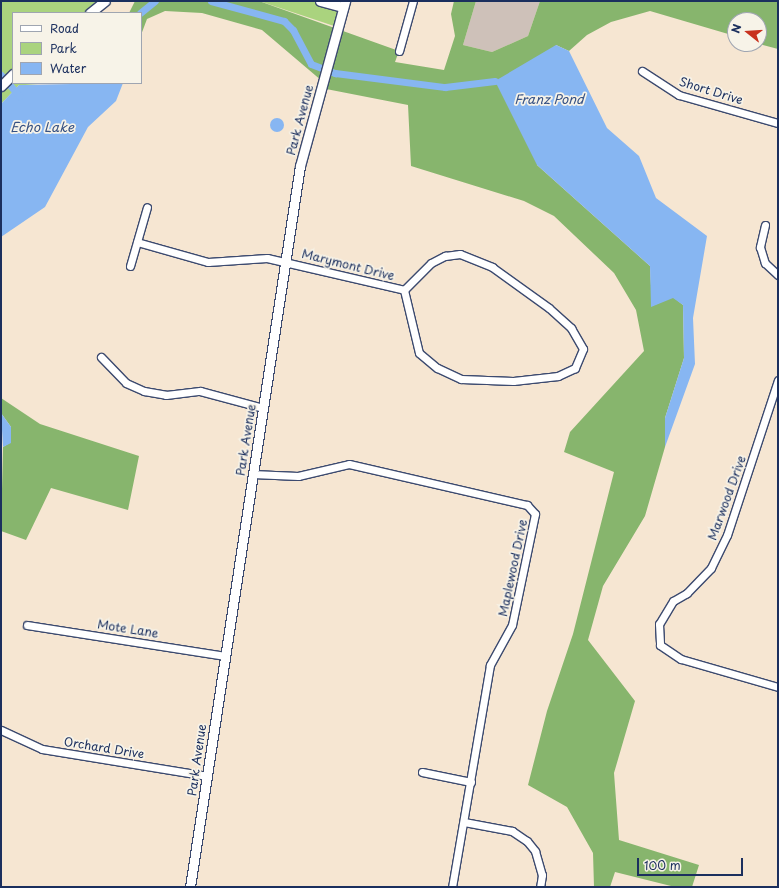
<!DOCTYPE html>
<style>
body{margin:0}
#map{position:relative;width:779px;height:888px;overflow:hidden;background:#f6e6d2;font-family:"Playpen Sans",sans-serif}
div>[style]{position:absolute}
.industrial>*{inset:0;background:#cec1b9}
.green>*{inset:0;background:#aad37e}
.forest>*{inset:0;background:#87b56d}
.water>*{inset:0;background:#87b6f2}
.round{border-radius:50%}
.canal>*{height:7px;margin:-3.5px;padding:0 3.5px;transform-origin:3.5px;border-radius:3.5px;background:#87b6f2}
.roads{filter:drop-shadow(1px 0 #3c4a6f) drop-shadow(-1px 0 #3c4a6f) drop-shadow(0 1px #3c4a6f) drop-shadow(0 -1px #3c4a6f)}
.minor>*{height:7px;margin:-3.5px;padding:0 3.5px;transform-origin:3.5px;border-radius:3.5px;background:#fff}
.tertiary>*{height:9px;margin:-4.5px;padding:0 4.5px;transform-origin:4.5px;border-radius:4.5px;background:#fff}
span{translate:-50% -50%;white-space:nowrap;text-align:center;line-height:1.15;-webkit-text-stroke:3.5px #f7f3e8;paint-order:stroke}
.street-label{font-size:12px;color:#1b2f5e}
.water-label{font-size:13px;color:#365183;font-style:italic}
.frame{position:absolute;inset:0;border:2px solid #1b2f5e;pointer-events:none}
.legend{position:absolute;left:12px;top:12px;width:130px;height:72px;box-sizing:border-box;background:#f7f3e8;border:1px solid #9fa5b1;margin:0;padding:5px 7px;list-style:none;font-size:12px;color:#1b2f5e}
.legend li{display:flex;align-items:center;gap:8px;height:20px}
.legend b{width:20px;border:1px solid #9fa5b1}
.north{position:absolute;left:727px;top:12px;width:40px;height:40px;box-sizing:border-box;background:#f7f3e8;border:1px solid #9fa5b1;border-radius:50%;rotate:287deg;font-size:11px;font-weight:700;line-height:16px;text-align:center;color:#1b2f5e}
.north::after{content:'';display:block;margin:auto;width:14px;height:18px;background:#c8321e;clip-path:polygon(50% 0,100% 100%,50% 72%,0 100%)}
.scale{position:absolute;left:637px;top:858px;width:106px;height:18px;box-sizing:border-box;border:2px solid #1b2f5e;border-top:0;padding-left:5px;font-size:12px;line-height:14px;white-space:nowrap;color:#1b2f5e;-webkit-text-stroke:3px #f7f3e8;paint-order:stroke}
</style>
<div id="map">
<div class="industrial">
<i style="clip-path:polygon(476px 1px,540px 1px,528px 36px,492px 52px,463px 45px)"></i>
</div>
<div class="green">
<i style="clip-path:polygon(1px 1px,105px 1px,90px 13px,13px 13px,13px 83px,38px 85px,19px 85px,1px 104px)"></i>
<i style="clip-path:polygon(259px 1px,320px 1px,343px 7px,337px 27px)"></i>
</div>
<div class="forest">
<i style="clip-path:polygon(135px 1px,259px 1px,399px 51px,395px 62px,444px 70px,455px 36px,451px 14px,454px 1px,476px 1px,463px 45px,492px 52px,528px 36px,540px 1px,778px 1px,778px 49px,759px 44px,759px 20px,735px 20px,735px 36px,650px 11px,611px 22px,587px 35px,569px 51px,556px 45px,537px 165px,650px 266px,652px 306px,673px 297px,683px 305px,684px 358px,665px 418px,665px 447px,645px 516px,603px 586px,588px 640px,635px 701px,614px 773px,619px 840px,699px 865px,692px 887px,675px 887px,615px 872px,610px 887px,594px 887px,593px 853px,567px 807px,528px 785px,547px 711px,573px 634px,614px 472px,564px 452px,570px 432px,644px 351px,636px 310px,614px 273px,554px 216px,524px 201px,411px 166px,408px 105px,321px 88px,322px 81px,262px 30px,202px 13px,165px 11px,147px 19px,141px 35px,141px 13px,129px 13px)"></i>
<i style="clip-path:polygon(1px 398px,40px 424px,139px 456px,128px 510px,51px 488px,26px 540px,1px 531px,3px 447px,11px 442px,11px 427px,1px 413px)"></i>
</div>
<div class="water">
<i style="clip-path:polygon(556px 45px,569px 51px,607px 128px,639px 156px,656px 198px,707px 236px,693px 318px,695px 364px,665px 447px,665px 418px,684px 358px,683px 305px,673px 298px,651px 307px,650px 266px,537px 165px,495px 81px)"></i>
<i style="clip-path:polygon(123px 83px,116px 101px,88px 127px,45px 207px,1px 237px,1px 104px,19px 85px)"></i>
<i class="round" style="left:270px;top:118px;width:14px;height:14px"></i>
<i style="clip-path:polygon(1px 413px,11px 427px,11px 443px,3px 447px)"></i>
</div>
<div class="canal">
<i style="left:211px;top:1px;width:76px;rotate:15.3deg"></i>
<i style="left:284px;top:21px;width:13px;rotate:45deg"></i>
<i style="left:293px;top:30px;width:38px;rotate:62deg"></i>
<i style="left:311px;top:64px;width:26px;rotate:21deg"></i>
<i style="left:335px;top:73px;width:111px;rotate:7.3deg"></i>
<i style="left:445px;top:87px;width:50px;rotate:-6.8deg"></i>
<i style="left:140px;top:13px;width:19px;rotate:-39deg"></i>
<i style="left:1px;top:75px;width:28px;rotate:49deg"></i>
</div>
<div class="roads">
<div class="minor">
<i style="left:399px;top:51px;width:52px;rotate:-74.4deg"></i>
<i style="left:642px;top:71px;width:44px;rotate:33deg"></i>
<i style="left:679px;top:95px;width:103px;rotate:15.8deg"></i>
<i style="left:765px;top:225px;width:23px;rotate:103deg"></i>
<i style="left:760px;top:247px;width:17px;rotate:73deg"></i>
<i style="left:765px;top:263px;width:18px;rotate:43deg"></i>
<i style="left:137px;top:242px;width:74px;rotate:15.7deg"></i>
<i style="left:208px;top:262px;width:59px;rotate:-3.9deg"></i>
<i style="left:267px;top:258px;width:141px;rotate:13.1deg"></i>
<i style="left:460px;top:254px;width:35px;rotate:22deg"></i>
<i style="left:492px;top:267px;width:70px;rotate:35.7deg"></i>
<i style="left:549px;top:308px;width:30px;rotate:42deg"></i>
<i style="left:571px;top:328px;width:24px;rotate:60deg"></i>
<i style="left:583px;top:349px;width:21px;rotate:113deg"></i>
<i style="left:575px;top:368px;width:19px;rotate:155deg"></i>
<i style="left:558px;top:376px;width:45px;rotate:173.7deg"></i>
<i style="left:513px;top:381px;width:52px;rotate:-177.8deg"></i>
<i style="left:461px;top:379px;width:26px;rotate:-155deg"></i>
<i style="left:437px;top:368px;width:23px;rotate:-140deg"></i>
<i style="left:419px;top:353px;width:65px;rotate:-103.4deg"></i>
<i style="left:404px;top:290px;width:38px;rotate:-45deg"></i>
<i style="left:431px;top:263px;width:16px;rotate:-27deg"></i>
<i style="left:445px;top:256px;width:15px;rotate:-8deg"></i>
<i style="left:130px;top:266px;width:61px;rotate:-73.9deg"></i>
<i style="left:101px;top:357px;width:36px;rotate:46deg"></i>
<i style="left:126px;top:383px;width:20px;rotate:24deg"></i>
<i style="left:144px;top:391px;width:22px;rotate:10deg"></i>
<i style="left:166px;top:395px;width:34px;rotate:-7deg"></i>
<i style="left:200px;top:391px;width:65px;rotate:15.1deg"></i>
<i style="left:778px;top:380px;width:163px;rotate:108.2deg"></i>
<i style="left:727px;top:535px;width:37px;rotate:116deg"></i>
<i style="left:711px;top:568px;width:35px;rotate:134deg"></i>
<i style="left:687px;top:593px;width:16px;rotate:150deg"></i>
<i style="left:673px;top:601px;width:27px;rotate:121deg"></i>
<i style="left:659px;top:624px;width:21px;rotate:87deg"></i>
<i style="left:660px;top:645px;width:25px;rotate:34deg"></i>
<i style="left:681px;top:659px;width:101px;rotate:16.1deg"></i>
<i style="left:252px;top:474px;width:46px;rotate:2.5deg"></i>
<i style="left:298px;top:476px;width:52px;rotate:-13.2deg"></i>
<i style="left:349px;top:464px;width:183px;rotate:13deg"></i>
<i style="left:527px;top:505px;width:12px;rotate:48deg"></i>
<i style="left:535px;top:514px;width:113px;rotate:101.7deg"></i>
<i style="left:512px;top:625px;width:46px;rotate:118.8deg"></i>
<i style="left:490px;top:665px;width:225px;rotate:99.7deg"></i>
<i style="left:27px;top:625px;width:199px;rotate:8.9deg"></i>
<i style="left:1px;top:730px;width:45px;rotate:24.9deg"></i>
<i style="left:42px;top:749px;width:166px;rotate:9.3deg"></i>
<i style="left:422px;top:772px;width:50px;rotate:11.5deg"></i>
<i style="left:464px;top:822px;width:49px;rotate:10.6deg"></i>
<i style="left:512px;top:831px;width:18px;rotate:34deg"></i>
<i style="left:527px;top:841px;width:13px;rotate:51deg"></i>
<i style="left:535px;top:851px;width:25px;rotate:74deg"></i>
<i style="left:542px;top:875px;width:12px;rotate:99deg"></i>
</div>
<div class="tertiary">
<i style="left:320px;top:1px;width:24px;rotate:15deg"></i>
<i style="left:90px;top:13px;width:19px;rotate:-39deg"></i>
<i style="left:1px;top:86px;width:17px;rotate:-45deg"></i>
<i style="left:190px;top:887px;width:729px;rotate:-81.33deg"></i>
<i style="left:300px;top:166px;width:171px;rotate:-74.7deg"></i>
</div>
</div>
<div class="street-label">
<span style="left:711px;top:91px;rotate:17deg">Short Drive</span>
<span style="left:300px;top:120px;rotate:-75deg">Park Avenue</span>
<span style="left:348px;top:265px;rotate:14deg">Marymont Drive</span>
<span style="left:246px;top:440px;rotate:-81deg">Park Avenue</span>
<span style="left:727px;top:498px;rotate:-70deg">Marwood Drive</span>
<span style="left:513px;top:568px;rotate:-78deg">Maplewood Drive</span>
<span style="left:128px;top:629px;rotate:9deg">Mote Lane</span>
<span style="left:104px;top:748px;rotate:9deg">Orchard Drive</span>
<span style="left:197px;top:760px;rotate:-82deg">Park Avenue</span>
</div>
<div class="water-label">
<span style="left:549px;top:99px">Franz Pond</span>
<span style="left:42px;top:127px">Echo Lake</span>
</div>
<div class="frame"></div>
<ul class="legend">
<li><b style="height:5px;background:#fff"></b>Road</li>
<li><b style="height:11px;background:#aad37e"></b>Park</li>
<li><b style="height:11px;background:#87b6f2"></b>Water</li>
</ul>
<div class="north">N</div>
<div class="scale">100 m</div>
</div>
